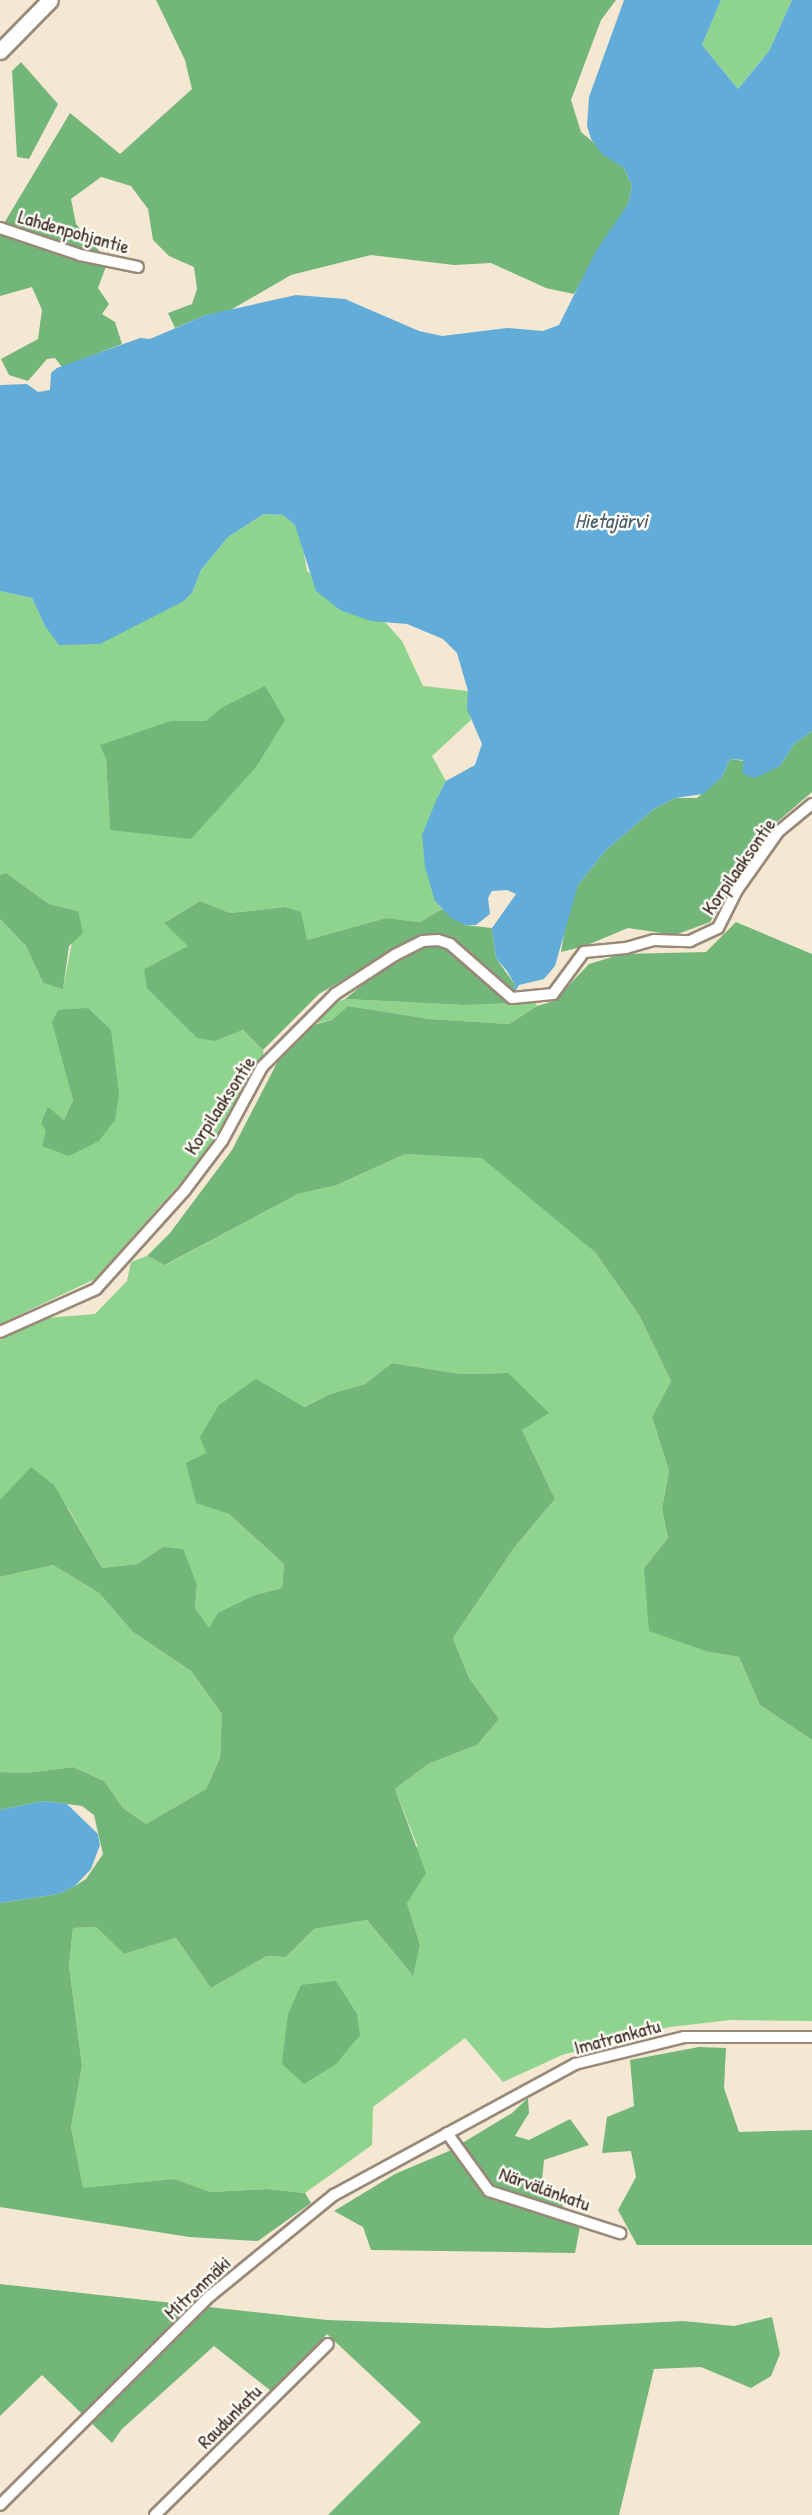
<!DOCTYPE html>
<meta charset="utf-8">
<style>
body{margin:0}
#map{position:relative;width:812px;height:2515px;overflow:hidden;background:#f5e8d2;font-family:"Patrick Hand",sans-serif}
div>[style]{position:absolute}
.green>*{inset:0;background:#8ed48e}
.forest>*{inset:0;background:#72b679}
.water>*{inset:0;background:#61acd9}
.roads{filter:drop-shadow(2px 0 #988978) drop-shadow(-2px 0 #988978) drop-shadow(0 2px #988978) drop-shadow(0 -2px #988978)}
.street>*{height:10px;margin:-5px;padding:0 5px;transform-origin:5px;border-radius:5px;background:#fff}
.secondary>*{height:15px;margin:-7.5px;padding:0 7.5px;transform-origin:7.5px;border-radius:7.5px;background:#fff}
span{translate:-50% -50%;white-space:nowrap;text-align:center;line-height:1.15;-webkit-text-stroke:5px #fdfcf7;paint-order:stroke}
.street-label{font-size:20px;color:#3b2a1e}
.water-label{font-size:21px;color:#4a5e69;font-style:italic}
</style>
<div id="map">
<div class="green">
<i style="clip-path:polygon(721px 0,792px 0,769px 51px,738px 89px,702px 45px)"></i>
<i style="clip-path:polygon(evenodd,264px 514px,283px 515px,295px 525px,301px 537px,307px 571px,371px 621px,384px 621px,402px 641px,423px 686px,468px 691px,471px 720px,432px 756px,446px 781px,438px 796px,435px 901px,442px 909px,420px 922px,386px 918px,307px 940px,285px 907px,230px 913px,200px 901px,164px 923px,189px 946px,144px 969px,215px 1041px,243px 1030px,263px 1050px,264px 1058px,208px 1152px,95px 1279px,0 1324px,0 919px,26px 946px,43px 983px,63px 988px,78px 911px,49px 904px,6px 873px,0 875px,0 591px,32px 598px,45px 626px,147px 618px,184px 601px,192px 593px,201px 570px,228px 537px,264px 514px,223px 707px,110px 829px,106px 759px,171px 721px,207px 722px,223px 707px,264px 514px,64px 1064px,99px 1141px,46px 1131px,48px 1108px,64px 1120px,73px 1100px,64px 1064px)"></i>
<i style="clip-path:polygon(345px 999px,464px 1005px,535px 1000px,537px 1006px,509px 1024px,430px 1019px,348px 1006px,332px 1020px,317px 1023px,333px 1003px)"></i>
<i style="clip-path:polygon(405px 1154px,482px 1157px,547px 1208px,595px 1252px,639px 1315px,671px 1381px,652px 1417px,669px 1471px,662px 1509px,668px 1538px,644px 1568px,709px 1652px,739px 1657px,760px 1705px,812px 1740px,812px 2021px,731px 2020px,670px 2027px,562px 2055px,503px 2082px,465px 2038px,373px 2107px,372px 2145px,305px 2193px,267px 2189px,211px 2192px,174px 2179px,83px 2189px,71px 2127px,82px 2066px,69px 1966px,73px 1928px,96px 1927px,124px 1954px,176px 1938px,211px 1988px,267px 1956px,286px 1957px,314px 1929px,367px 1920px,412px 1975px,420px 1945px,407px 1903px,417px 1845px,395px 1789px,428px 1764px,477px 1745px,499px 1719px,469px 1678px,453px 1638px,514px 1548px,555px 1499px,522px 1430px,508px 1373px,460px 1374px,392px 1363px,365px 1384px,330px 1394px,187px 1463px,196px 1502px,229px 1514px,284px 1564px,282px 1588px,255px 1595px,209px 1629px,195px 1608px,197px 1585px,163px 1547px,137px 1564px,102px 1568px,68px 1508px,0 1500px,0 1340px,46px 1318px,95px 1314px,127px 1281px,131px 1262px,147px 1256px,166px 1265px,298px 1194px,337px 1185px)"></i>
<i style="clip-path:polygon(53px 1565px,99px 1593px,133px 1632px,191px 1671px,222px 1714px,220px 1758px,206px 1789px,146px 1824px,123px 1808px,104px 1781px,73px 1767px,26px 1773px,0 1772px,0 1577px)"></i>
</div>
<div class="forest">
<i style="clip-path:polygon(156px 0,616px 0,601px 20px,571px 100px,581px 132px,624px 168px,632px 186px,628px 204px,574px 294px,546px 288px,491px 263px,454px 265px,371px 255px,291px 275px,227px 312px,206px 315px,175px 328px,168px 313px,192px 304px,197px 289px,194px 267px,169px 256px,153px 240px,148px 209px,131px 186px,101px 177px,71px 199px,76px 224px,108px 261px,98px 288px,109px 304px,102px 314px,115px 322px,122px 344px,62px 367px,55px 358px,47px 359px,28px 381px,9px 375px,1px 359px,38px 339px,42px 310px,32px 287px,0 296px,0 230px,70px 113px,120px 154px,192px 89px,185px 60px)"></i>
<i style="clip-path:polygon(21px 62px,58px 104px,29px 159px,17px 157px,12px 71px)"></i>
<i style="clip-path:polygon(265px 686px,285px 720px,256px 767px,191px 839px,110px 830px,106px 759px,100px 745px,171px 721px,206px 721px,223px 707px)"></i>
<i style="clip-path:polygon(812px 731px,812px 792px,770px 828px,710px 922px,675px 935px,628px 928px,585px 946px,561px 952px,567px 915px,578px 885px,606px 850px,654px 809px,675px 798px,697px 798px,722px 777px,730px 759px,780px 766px,794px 744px)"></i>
<i style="clip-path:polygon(6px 873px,49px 904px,78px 911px,83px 933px,69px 946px,63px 989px,43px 983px,26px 946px,0 919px,0 875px)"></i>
<i style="clip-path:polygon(200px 901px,230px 913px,285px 907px,301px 912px,307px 940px,386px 918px,420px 922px,442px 909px,465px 925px,492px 928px,496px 958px,515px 985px,513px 990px,507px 987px,481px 965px,426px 938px,398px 947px,319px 994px,263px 1050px,243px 1030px,215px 1041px,197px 1038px,147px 988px,144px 969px,188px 946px,164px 923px)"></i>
<i style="clip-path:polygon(736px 922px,812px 954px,812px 1740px,760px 1705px,739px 1657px,709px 1652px,649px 1631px,644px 1568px,668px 1538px,662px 1509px,669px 1471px,652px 1417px,671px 1381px,639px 1315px,595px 1252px,482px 1158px,405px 1154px,337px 1185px,298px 1194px,165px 1265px,147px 1256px,170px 1233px,232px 1150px,279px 1059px,313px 1025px,332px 1020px,348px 1006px,430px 1019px,509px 1024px,537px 1006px,554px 1001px,589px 964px,622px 954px,706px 952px)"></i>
<i style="clip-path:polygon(433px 944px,447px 946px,485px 974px,508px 1003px,464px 1005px,345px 999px,390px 963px,412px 950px)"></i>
<i style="clip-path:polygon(88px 1008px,111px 1030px,119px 1094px,115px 1120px,99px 1141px,69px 1156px,42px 1146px,46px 1131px,41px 1123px,48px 1107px,64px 1120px,73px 1100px,52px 1022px,58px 1010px)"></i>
<i style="clip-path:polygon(392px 1363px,460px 1374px,508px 1373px,549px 1413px,522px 1430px,555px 1499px,514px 1548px,453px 1638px,469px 1678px,499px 1719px,477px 1745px,428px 1764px,395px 1789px,426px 1873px,407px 1903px,420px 1945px,413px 1976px,367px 1920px,314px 1929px,286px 1957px,267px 1956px,211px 1988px,176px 1938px,124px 1954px,96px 1927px,73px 1928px,69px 1966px,82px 2066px,71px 2127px,83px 2188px,174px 2179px,211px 2192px,267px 2189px,305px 2193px,311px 2203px,258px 2241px,189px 2237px,0 2207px,0 1903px,58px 1894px,75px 1886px,86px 1879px,103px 1854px,94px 1815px,82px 1806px,44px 1801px,0 1810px,0 1772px,26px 1773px,73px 1767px,104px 1781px,123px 1808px,146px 1824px,206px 1789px,220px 1758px,222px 1714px,191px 1671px,133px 1632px,99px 1593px,53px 1565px,0 1577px,0 1500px,31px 1467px,54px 1485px,102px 1568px,137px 1564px,163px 1547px,183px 1549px,197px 1585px,195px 1608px,209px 1628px,218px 1613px,255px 1595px,282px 1588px,284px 1564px,229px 1514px,196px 1503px,186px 1463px,206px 1453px,200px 1437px,219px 1405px,256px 1379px,304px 1407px,330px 1394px,365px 1384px)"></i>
<i style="clip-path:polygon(336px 1981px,357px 2014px,360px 2035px,336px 2064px,304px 2084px,282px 2064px,288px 2014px,301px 1985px)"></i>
<i style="clip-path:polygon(699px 2047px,726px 2048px,724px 2088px,739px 2132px,812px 2130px,812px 2245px,637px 2245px,618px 2210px,636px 2177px,631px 2151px,602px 2153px,607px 2117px,634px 2106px,630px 2060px)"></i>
<i style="clip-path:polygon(528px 2098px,529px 2113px,515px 2136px,529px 2140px,570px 2119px,589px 2145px,544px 2160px,542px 2180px,580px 2227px,575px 2253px,371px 2250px,363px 2227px,334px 2211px,395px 2174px,449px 2151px,512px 2113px)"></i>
<i style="clip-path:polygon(0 2284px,327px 2320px,548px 2328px,683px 2321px,734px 2326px,772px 2317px,780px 2354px,771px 2376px,751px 2388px,701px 2367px,654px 2369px,619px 2515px,328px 2515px,421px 2422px,327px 2334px,271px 2391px,214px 2346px,122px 2429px,112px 2443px,42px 2375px,0 2416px)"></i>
</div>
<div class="water">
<i style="clip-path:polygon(624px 0,721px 0,702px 45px,738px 89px,769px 51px,792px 0,812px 0,812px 731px,794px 744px,780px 766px,755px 778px,743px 774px,743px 760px,730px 759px,722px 777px,703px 794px,675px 798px,654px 809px,606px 850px,578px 885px,555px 966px,544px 979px,519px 985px,514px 993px,507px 987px,513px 989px,515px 985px,507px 971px,496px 958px,492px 928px,516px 894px,507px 890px,492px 891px,488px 898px,490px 914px,476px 925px,466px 925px,452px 919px,435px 901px,425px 867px,422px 835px,438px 796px,446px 781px,475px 765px,482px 744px,467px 709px,468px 691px,457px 653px,443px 639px,407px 624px,371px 621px,340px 610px,316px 591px,295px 525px,283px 515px,264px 514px,228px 537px,201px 570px,192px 593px,184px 601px,100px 644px,59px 645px,45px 626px,32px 598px,0 591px,0 385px,27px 384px,38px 392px,50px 390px,51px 373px,57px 368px,140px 338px,150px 339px,206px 315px,296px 295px,345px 299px,419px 331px,442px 336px,507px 328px,543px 331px,559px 325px,596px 251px,628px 204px,632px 186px,624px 168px,602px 154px,591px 139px,587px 126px,589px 97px)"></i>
<i style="clip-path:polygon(44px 1801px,67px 1804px,98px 1834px,100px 1845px,91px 1869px,75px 1886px,58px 1894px,0 1903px,0 1810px)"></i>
</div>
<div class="roads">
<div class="street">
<i style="left:0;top:228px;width:84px;rotate:18.6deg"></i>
<i style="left:80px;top:255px;width:59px;rotate:11.7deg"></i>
<i style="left:0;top:1332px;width:105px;rotate:-24.1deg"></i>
<i style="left:96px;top:1289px;width:133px;rotate:-48deg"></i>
<i style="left:185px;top:1190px;width:61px;rotate:-52.9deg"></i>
<i style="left:222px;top:1141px;width:84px;rotate:-61.6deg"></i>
<i style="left:262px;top:1067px;width:103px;rotate:-45deg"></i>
<i style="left:335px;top:994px;width:72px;rotate:-33deg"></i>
<i style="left:395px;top:955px;width:31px;rotate:-27deg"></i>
<i style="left:423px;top:941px;width:15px;rotate:-4deg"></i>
<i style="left:438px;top:940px;width:13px;rotate:18deg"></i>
<i style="left:450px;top:944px;width:82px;rotate:41.1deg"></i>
<i style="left:512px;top:998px;width:41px;rotate:-5.6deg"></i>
<i style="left:553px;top:994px;width:52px;rotate:-53.6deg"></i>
<i style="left:584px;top:952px;width:42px;rotate:-5.4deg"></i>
<i style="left:626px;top:948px;width:29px;rotate:-16deg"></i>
<i style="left:654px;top:940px;width:36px;rotate:2deg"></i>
<i style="left:690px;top:941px;width:31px;rotate:-25deg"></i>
<i style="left:718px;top:928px;width:42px;rotate:-63.4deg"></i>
<i style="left:737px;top:890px;width:71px;rotate:-54.7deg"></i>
<i style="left:778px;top:832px;width:44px;rotate:-39.5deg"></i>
<i style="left:447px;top:2133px;width:72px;rotate:54.1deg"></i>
<i style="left:489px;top:2191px;width:138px;rotate:17.8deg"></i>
<i style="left:0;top:2505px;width:296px;rotate:-44.9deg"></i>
<i style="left:210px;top:2296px;width:160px;rotate:-39.2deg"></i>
<i style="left:334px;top:2195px;width:274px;rotate:-28.5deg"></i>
<i style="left:575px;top:2064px;width:112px;rotate:-13.9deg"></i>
<i style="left:684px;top:2037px;width:128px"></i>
<i style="left:155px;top:2515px;width:243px;rotate:-44.7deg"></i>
</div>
<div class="secondary">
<i style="left:0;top:51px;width:71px;rotate:-45.6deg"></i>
</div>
</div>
<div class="street-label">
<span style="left:74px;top:231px;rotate:16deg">Lahdenpohjantie</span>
<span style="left:738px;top:866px;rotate:-55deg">Korpilaaksontie</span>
<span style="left:219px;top:1105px;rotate:-57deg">Korpilaaksontie</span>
<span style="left:617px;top:2036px;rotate:-15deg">Imatrankatu</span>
<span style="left:545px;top:2188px;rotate:20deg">Närvälänkatu</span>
<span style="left:197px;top:2287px;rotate:-43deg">Mitronmäki</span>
<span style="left:229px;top:2416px;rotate:-45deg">Raudunkatu</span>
</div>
<div class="water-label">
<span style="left:611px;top:521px">Hietajärvi</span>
</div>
</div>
